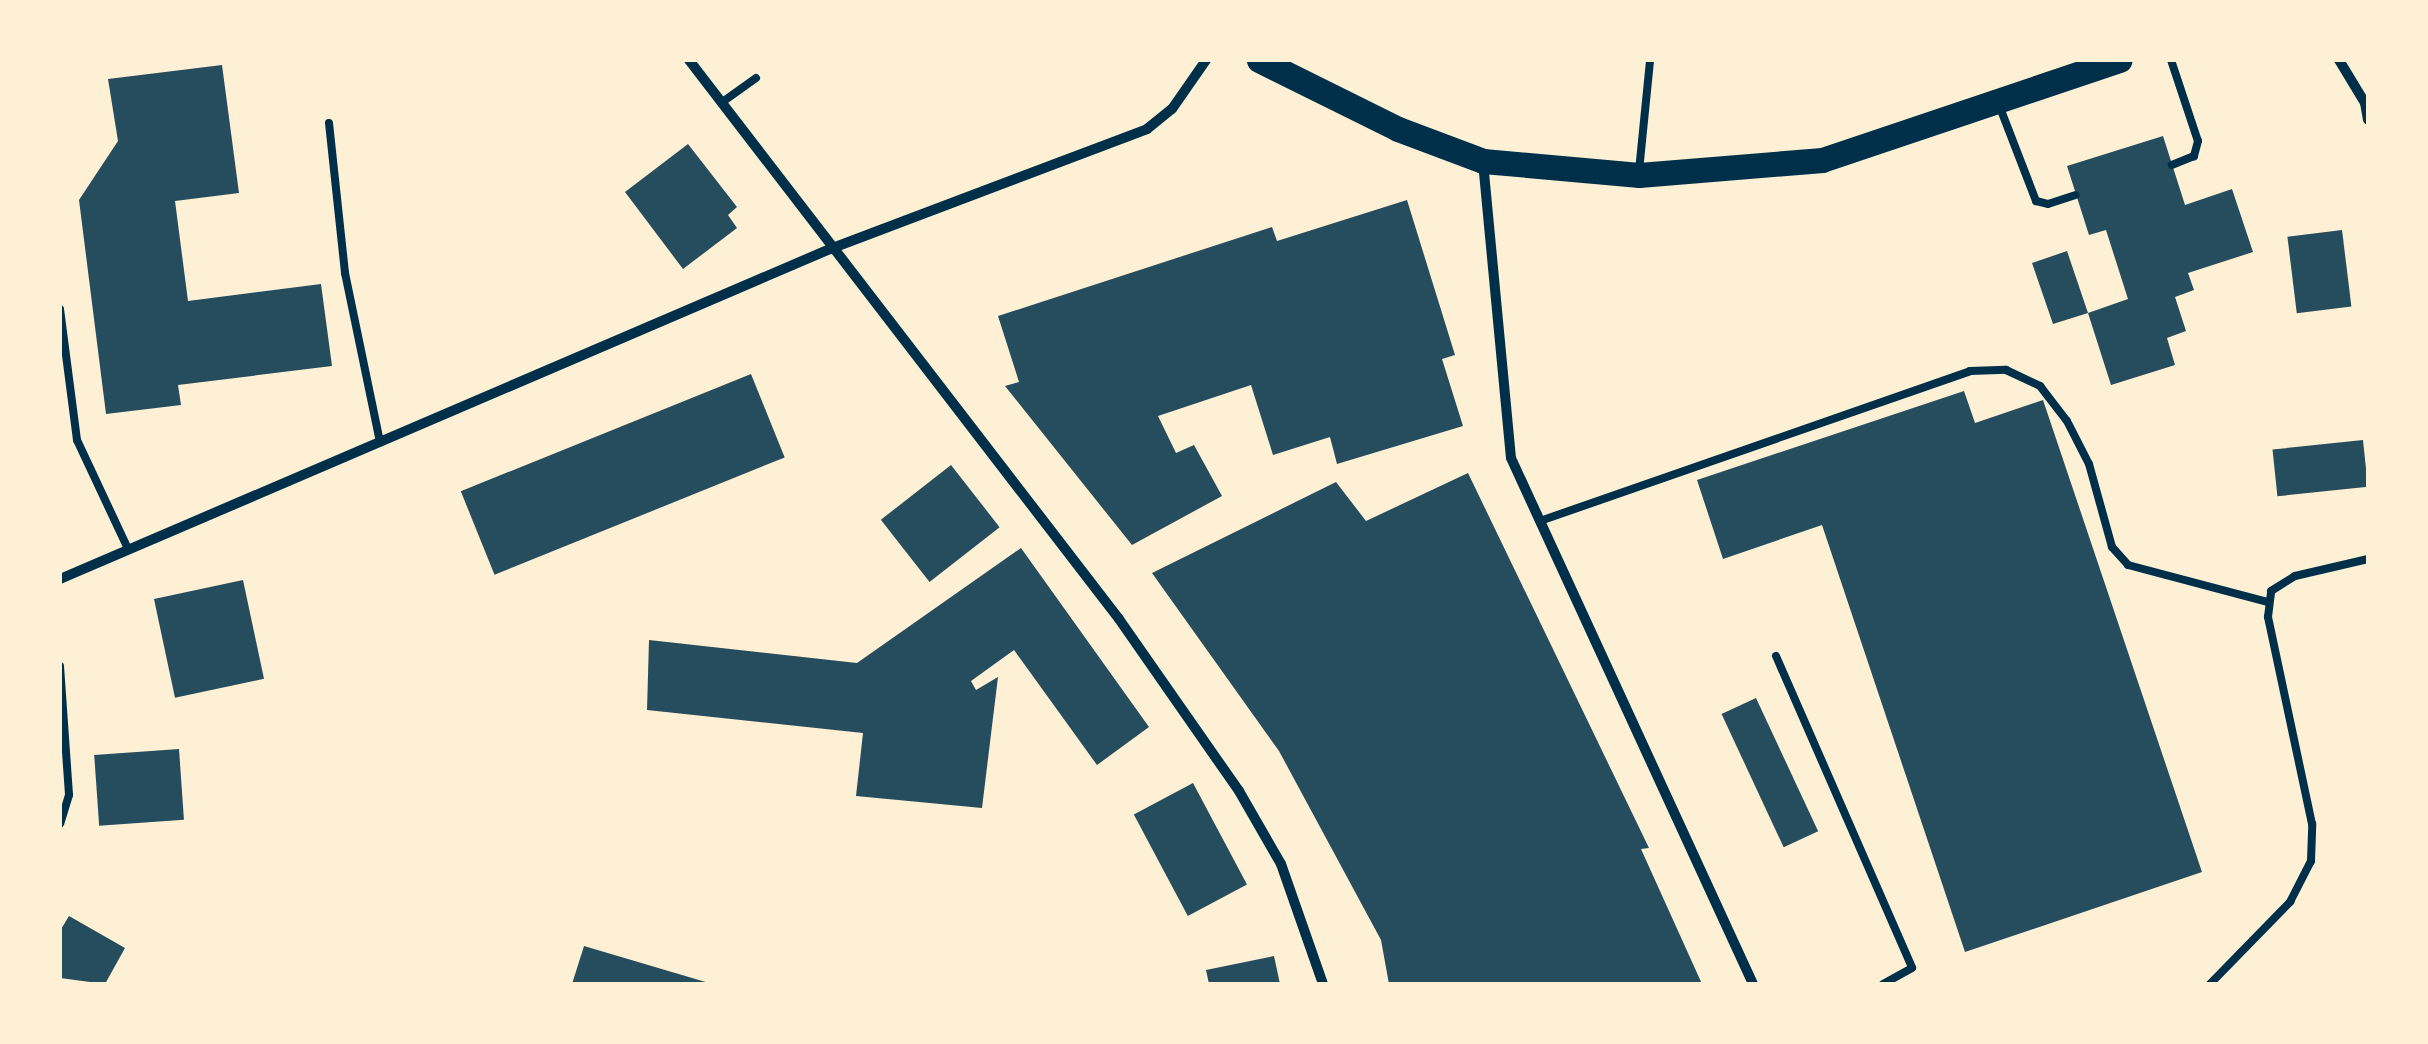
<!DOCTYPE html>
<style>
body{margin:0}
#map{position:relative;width:2428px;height:1044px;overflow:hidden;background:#fdf0d5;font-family:Arial,sans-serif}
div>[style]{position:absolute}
.building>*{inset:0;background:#264d5e;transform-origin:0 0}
.service>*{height:8px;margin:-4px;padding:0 4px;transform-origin:4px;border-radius:4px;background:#003049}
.minor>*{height:10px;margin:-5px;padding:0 5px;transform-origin:5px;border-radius:5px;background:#003049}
.primary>*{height:25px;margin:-12.5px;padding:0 12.5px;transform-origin:12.5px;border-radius:12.5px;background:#003049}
span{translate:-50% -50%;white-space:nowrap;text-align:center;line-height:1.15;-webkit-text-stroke:10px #fdf0d5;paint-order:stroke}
.frame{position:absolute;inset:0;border:62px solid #fdf0d5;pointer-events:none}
</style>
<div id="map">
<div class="building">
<i style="clip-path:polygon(222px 65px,239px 193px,175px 201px,188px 301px,321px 284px,332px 366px,178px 385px,181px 405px,106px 414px,79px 200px,118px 141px,108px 79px)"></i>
<i style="clip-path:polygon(2163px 136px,2185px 205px,2232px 189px,2253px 252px,2188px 273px,2194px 290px,2175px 297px,2186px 331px,2167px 338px,2175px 365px,2111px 385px,2088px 313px,2053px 324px,2032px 263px,2067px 251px,2088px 313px,2128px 299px,2106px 230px,2089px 235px,2067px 166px)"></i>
<i style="clip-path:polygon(688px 144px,737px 207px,728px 215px,737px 228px,683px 269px,625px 192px)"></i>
<i style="clip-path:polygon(1407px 200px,1455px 355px,1442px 359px,1463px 426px,1337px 464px,1330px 437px,1273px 455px,1251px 385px,1158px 416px,1176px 453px,1194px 445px,1222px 496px,1132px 545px,1005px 386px,1019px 382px,998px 316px,1272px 227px,1277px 241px)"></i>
<i style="left:2342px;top:230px;width:77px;height:55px;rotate:83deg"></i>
<i style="left:751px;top:374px;width:90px;height:313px;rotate:68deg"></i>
<i style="clip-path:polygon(1964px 391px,1975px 423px,2043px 400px,2202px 872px,1965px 952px,1822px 525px,1723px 559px,1697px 480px)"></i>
<i style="left:2363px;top:440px;width:47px;height:91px;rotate:84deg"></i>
<i style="left:951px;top:465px;width:79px;height:89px;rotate:52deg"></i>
<i style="clip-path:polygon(1468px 473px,1649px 848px,1641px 849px,1702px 984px,1389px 984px,1381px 940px,1279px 751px,1152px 573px,1336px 482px,1366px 521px)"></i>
<i style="clip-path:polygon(1021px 548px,1149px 727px,1097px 765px,1014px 650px,971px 681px,976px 690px,998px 677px,982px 808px,856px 796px,863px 733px,647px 710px,649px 640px,857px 663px)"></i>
<i style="left:243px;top:580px;width:101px;height:91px;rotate:78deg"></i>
<i style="left:1756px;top:698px;width:147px;height:38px;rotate:65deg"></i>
<i style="left:179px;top:749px;width:71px;height:85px;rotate:86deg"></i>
<i style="left:1193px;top:783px;width:115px;height:67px;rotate:62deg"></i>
<i style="clip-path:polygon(69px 916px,125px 948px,105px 984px,60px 978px,60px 931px)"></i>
<i style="clip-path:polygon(584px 946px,709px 983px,709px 984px,572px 984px)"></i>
<i style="clip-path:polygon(1274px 956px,1280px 984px,1209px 984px,1206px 970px)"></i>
</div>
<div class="service">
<i style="left:2171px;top:60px;width:85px;rotate:71.6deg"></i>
<i style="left:2198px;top:141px;width:16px;rotate:105deg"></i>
<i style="left:2194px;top:156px;width:24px;rotate:158deg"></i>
<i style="left:721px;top:103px;width:43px;rotate:-35.5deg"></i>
<i style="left:1999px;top:105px;width:103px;rotate:68.9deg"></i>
<i style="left:2036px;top:201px;width:12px;rotate:14deg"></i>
<i style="left:2048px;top:204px;width:29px;rotate:-18deg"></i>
<i style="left:329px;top:123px;width:151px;rotate:83.9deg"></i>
<i style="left:345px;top:273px;width:173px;rotate:78.3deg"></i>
<i style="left:1639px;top:171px;width:112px;rotate:-84.3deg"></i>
<i style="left:60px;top:309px;width:132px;rotate:82.6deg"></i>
<i style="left:77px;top:440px;width:120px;rotate:64.9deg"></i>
<i style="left:1540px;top:521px;width:455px;rotate:-19.2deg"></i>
<i style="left:1970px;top:371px;width:36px;rotate:-2deg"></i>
<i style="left:2006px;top:370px;width:38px;rotate:25deg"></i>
<i style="left:2040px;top:386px;width:44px;rotate:52.4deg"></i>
<i style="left:2067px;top:421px;width:48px;rotate:62.9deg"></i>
<i style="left:2089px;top:464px;width:86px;rotate:74.5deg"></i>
<i style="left:2112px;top:547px;width:24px;rotate:48deg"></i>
<i style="left:2128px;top:565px;width:145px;rotate:14.8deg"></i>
<i style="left:1776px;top:656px;width:340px;rotate:66.4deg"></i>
<i style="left:1912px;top:968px;width:33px;rotate:151deg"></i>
<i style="left:60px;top:666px;width:129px;rotate:86deg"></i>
<i style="left:69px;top:795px;width:30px;rotate:107deg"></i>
<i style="left:2210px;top:984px;width:115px;rotate:-45.7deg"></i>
<i style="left:2290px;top:902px;width:46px;rotate:-62.9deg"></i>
<i style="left:2311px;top:861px;width:37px;rotate:-88deg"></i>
<i style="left:2312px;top:824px;width:212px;rotate:-102deg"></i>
<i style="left:2268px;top:617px;width:26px;rotate:-83deg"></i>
<i style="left:2271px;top:591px;width:28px;rotate:-32deg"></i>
<i style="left:2295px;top:576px;width:75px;rotate:-13.1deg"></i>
</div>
<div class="minor">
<i style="left:689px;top:60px;width:705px;rotate:52.43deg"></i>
<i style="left:1119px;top:619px;width:210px;rotate:55.1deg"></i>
<i style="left:1239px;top:791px;width:84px;rotate:60.1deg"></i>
<i style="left:1281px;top:864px;width:127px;rotate:70.7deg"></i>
<i style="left:2339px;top:60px;width:50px;rotate:58.8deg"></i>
<i style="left:2365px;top:103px;width:17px;rotate:80deg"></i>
<i style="left:1483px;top:162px;width:297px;rotate:84.6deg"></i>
<i style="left:1511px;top:458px;width:579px;rotate:65.29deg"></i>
<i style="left:60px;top:579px;width:838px;rotate:-23.2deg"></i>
<i style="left:830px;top:249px;width:339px;rotate:-20.7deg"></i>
<i style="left:1147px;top:129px;width:32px;rotate:-39deg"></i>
<i style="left:1172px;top:109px;width:60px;rotate:-55.2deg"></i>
</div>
<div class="primary">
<i style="left:1259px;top:60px;width:155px;rotate:26.4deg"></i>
<i style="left:1398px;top:129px;width:91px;rotate:20.6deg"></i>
<i style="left:1483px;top:161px;width:157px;rotate:5.1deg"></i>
<i style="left:1639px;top:175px;width:184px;rotate:-4.7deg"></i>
<i style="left:1822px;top:160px;width:314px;rotate:-18.6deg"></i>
</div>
<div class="frame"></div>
</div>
